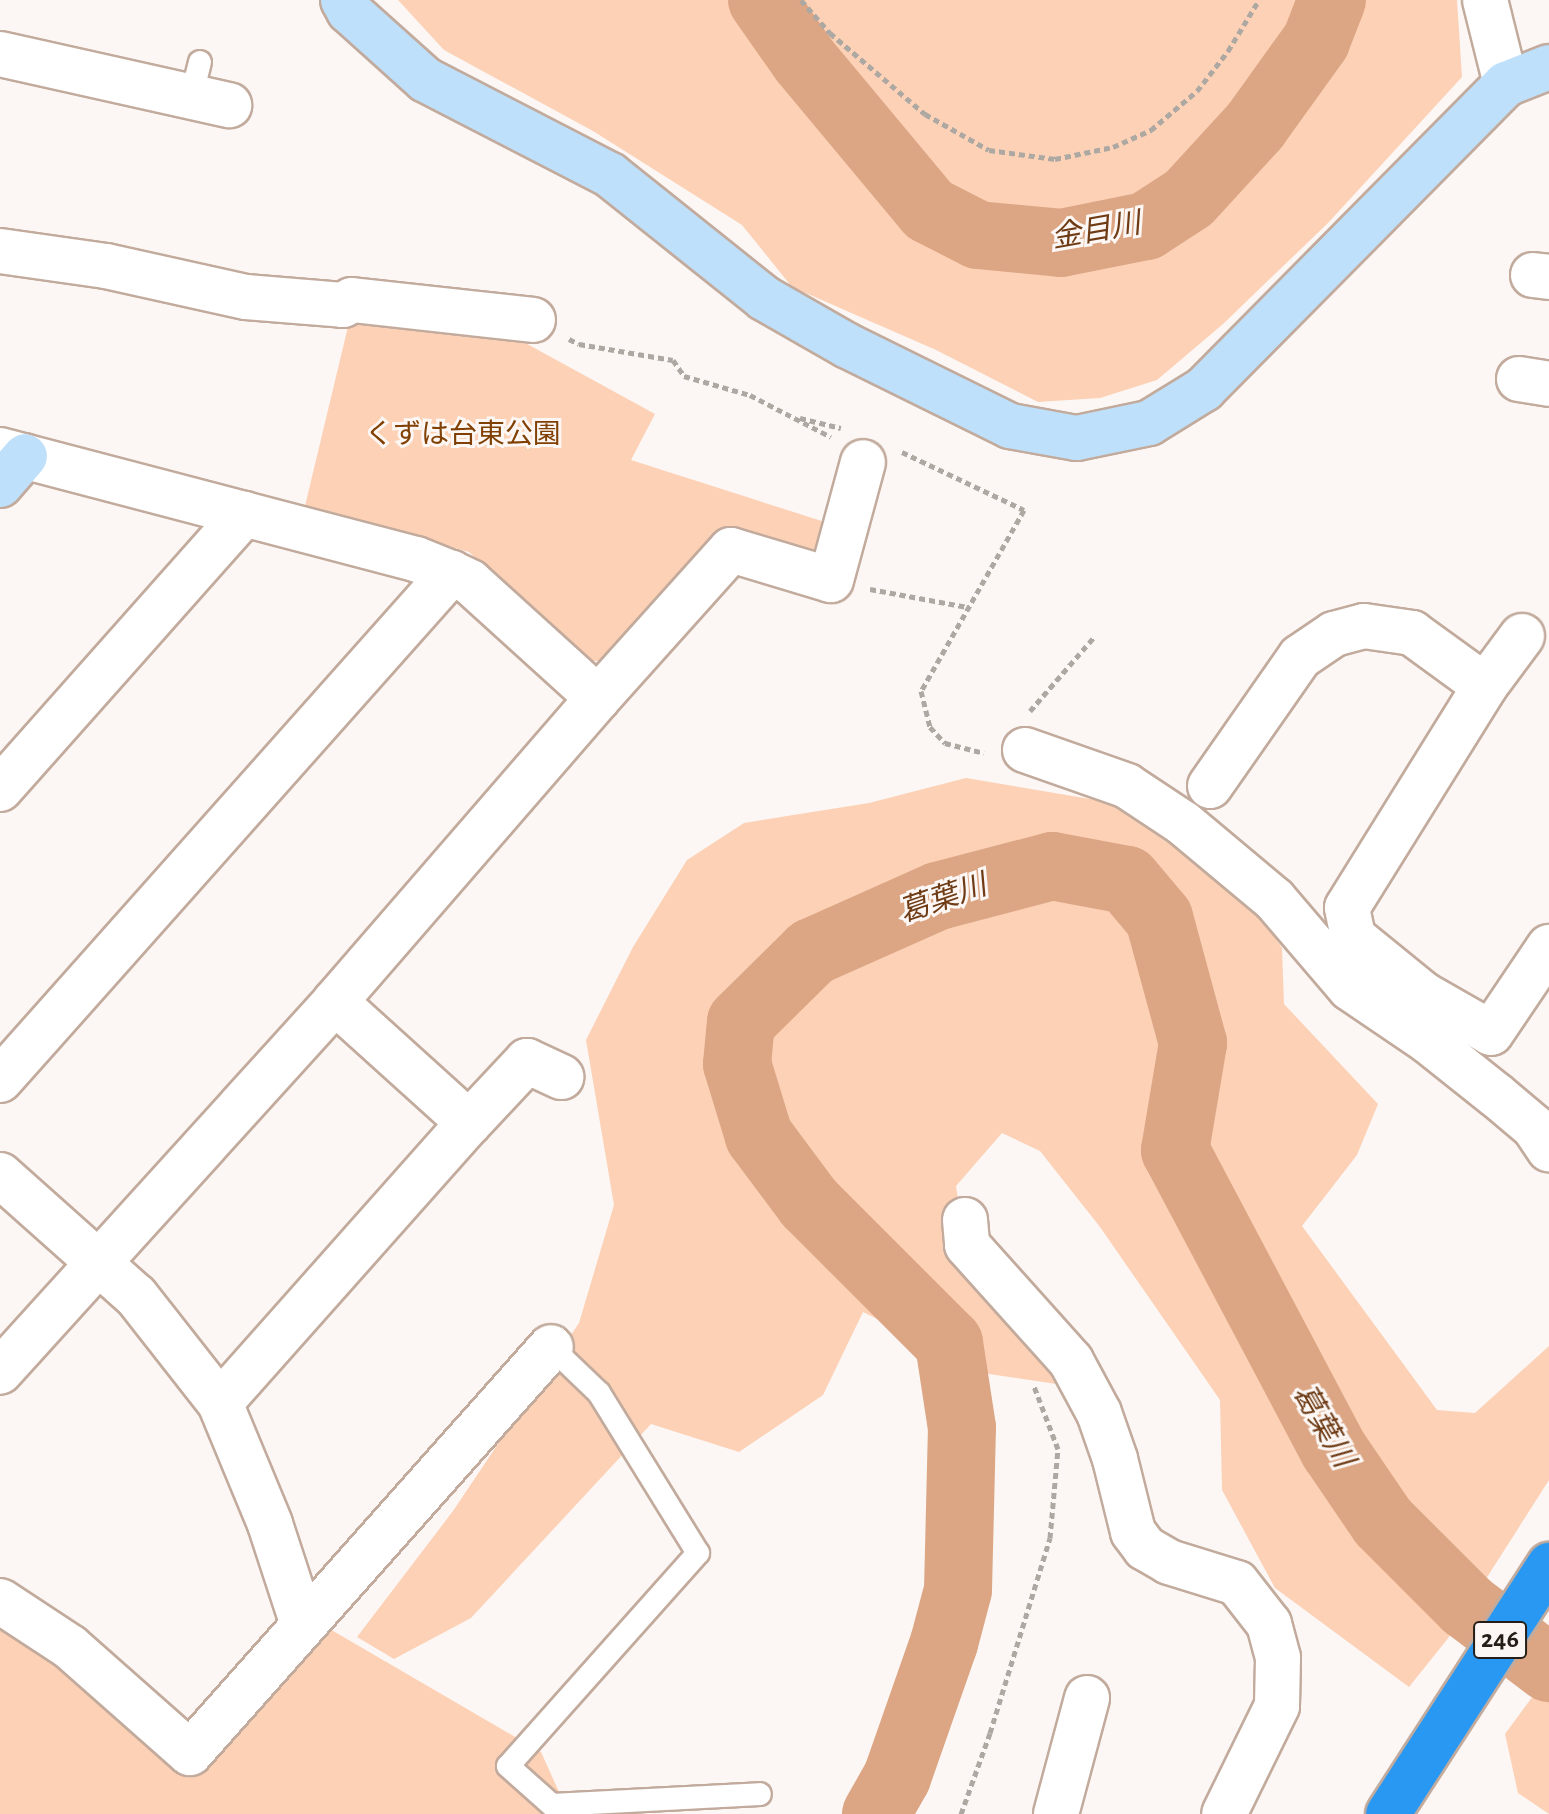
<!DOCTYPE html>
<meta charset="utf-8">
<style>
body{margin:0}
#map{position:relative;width:1549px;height:1814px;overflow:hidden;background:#fcf7f4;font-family:"Alegreya Sans","Noto Sans JP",sans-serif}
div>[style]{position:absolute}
.green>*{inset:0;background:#fcd1b6}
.river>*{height:68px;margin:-34px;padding:0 34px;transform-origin:34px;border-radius:34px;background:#dca684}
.path>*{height:5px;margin-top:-2.5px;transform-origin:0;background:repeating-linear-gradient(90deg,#aea8a3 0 6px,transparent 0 10px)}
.roads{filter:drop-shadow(2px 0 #c2ab9d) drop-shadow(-2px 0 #c2ab9d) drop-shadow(0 2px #c2ab9d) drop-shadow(0 -2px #c2ab9d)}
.lane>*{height:22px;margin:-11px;padding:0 11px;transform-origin:11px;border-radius:11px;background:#fff}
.street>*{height:44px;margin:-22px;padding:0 22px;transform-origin:22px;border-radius:22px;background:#fff}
.secondary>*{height:44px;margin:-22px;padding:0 22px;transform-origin:22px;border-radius:22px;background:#bfe0fb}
.highway>*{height:44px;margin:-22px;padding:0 22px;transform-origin:22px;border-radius:22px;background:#2998f3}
span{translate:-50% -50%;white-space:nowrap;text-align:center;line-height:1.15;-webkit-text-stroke:6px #fcf7f4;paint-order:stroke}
.shield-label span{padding:2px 6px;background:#fcf7f4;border:2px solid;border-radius:6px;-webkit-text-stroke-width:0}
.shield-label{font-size:26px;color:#251d17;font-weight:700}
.park-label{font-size:28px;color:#803f03}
.water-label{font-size:30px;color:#6e3b15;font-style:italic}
</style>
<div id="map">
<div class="green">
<i style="clip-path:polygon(398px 0,1457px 0,1462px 77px,1328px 223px,1223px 324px,1157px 380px,1100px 398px,1038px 402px,936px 350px,792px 287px,742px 225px,593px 131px,444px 50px)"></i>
<i style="clip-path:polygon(351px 314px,496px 327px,655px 414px,631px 460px,831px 524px,823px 552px,808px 560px,724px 535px,612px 661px,589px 661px,469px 552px,305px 506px)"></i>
<i style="clip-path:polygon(966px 778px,1108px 802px,1248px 897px,1282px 948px,1284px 1004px,1378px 1104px,1357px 1155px,1302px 1226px,1437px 1410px,1475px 1413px,1549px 1346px,1549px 1480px,1449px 1637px,1409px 1687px,1275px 1588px,1222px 1490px,1220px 1400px,1100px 1227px,1040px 1151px,1002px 1133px,956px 1186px,968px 1264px,1070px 1386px,989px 1374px,863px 1312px,823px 1395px,739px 1452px,651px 1424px,471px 1618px,394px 1659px,357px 1637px,453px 1511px,579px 1323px,614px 1205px,586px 1040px,633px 947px,687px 860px,744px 823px,869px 803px)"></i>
<i style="clip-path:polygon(0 1622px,17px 1631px,189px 1778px,328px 1628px,541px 1752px,569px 1814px,0 1814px)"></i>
<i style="clip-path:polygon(1547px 1677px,1549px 1678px,1549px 1814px,1518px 1793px,1505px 1734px)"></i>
</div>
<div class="river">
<i style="left:762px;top:0;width:73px;rotate:55deg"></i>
<i style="left:804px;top:60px;width:195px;rotate:50.2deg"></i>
<i style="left:929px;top:210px;width:55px;rotate:27deg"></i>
<i style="left:978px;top:235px;width:83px;rotate:5.5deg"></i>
<i style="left:1061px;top:243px;width:87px;rotate:-11.3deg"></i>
<i style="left:1146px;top:226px;width:51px;rotate:-33.1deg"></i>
<i style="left:1189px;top:198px;width:98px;rotate:-47.5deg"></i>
<i style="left:1255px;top:126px;width:105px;rotate:-54.3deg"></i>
<i style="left:1316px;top:41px;width:44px;rotate:-68.7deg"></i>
<i style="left:876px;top:1814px;width:43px;rotate:-60.4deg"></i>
<i style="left:897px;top:1777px;width:142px;rotate:-70.7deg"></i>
<i style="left:944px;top:1643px;width:55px;rotate:-75.2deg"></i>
<i style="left:958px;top:1590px;width:162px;rotate:-88.6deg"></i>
<i style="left:962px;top:1428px;width:86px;rotate:-98.7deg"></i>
<i style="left:949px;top:1343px;width:198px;rotate:-135deg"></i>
<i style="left:809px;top:1203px;width:84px;rotate:-126.7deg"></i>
<i style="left:759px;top:1136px;width:75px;rotate:-107deg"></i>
<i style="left:737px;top:1064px;width:42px;rotate:-84.6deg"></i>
<i style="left:741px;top:1022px;width:100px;rotate:-44.6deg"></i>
<i style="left:812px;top:952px;width:138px;rotate:-24deg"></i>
<i style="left:938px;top:896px;width:118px;rotate:-14.7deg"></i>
<i style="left:1052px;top:866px;width:76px;rotate:10.6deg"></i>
<i style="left:1127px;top:880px;width:50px;rotate:49.9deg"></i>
<i style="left:1159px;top:918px;width:130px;rotate:74.8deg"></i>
<i style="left:1193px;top:1043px;width:109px;rotate:99.5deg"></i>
<i style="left:1175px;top:1150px;width:340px;rotate:62.1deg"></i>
<i style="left:1334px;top:1450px;width:87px;rotate:55.8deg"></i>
<i style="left:1383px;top:1522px;width:119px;rotate:45deg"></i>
<i style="left:1467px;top:1606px;width:103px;rotate:37.1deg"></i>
</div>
<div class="path">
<i style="left:801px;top:0;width:44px;rotate:48.7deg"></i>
<i style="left:830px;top:33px;width:125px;rotate:40.5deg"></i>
<i style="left:925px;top:114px;width:73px;rotate:29.4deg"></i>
<i style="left:989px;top:150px;width:67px;rotate:7.8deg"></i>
<i style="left:1055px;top:159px;width:59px;rotate:-11.7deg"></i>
<i style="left:1113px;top:147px;width:42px;rotate:-24.1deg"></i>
<i style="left:1151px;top:130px;width:60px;rotate:-40.3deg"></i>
<i style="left:1197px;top:91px;width:51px;rotate:-52.2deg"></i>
<i style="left:1228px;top:51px;width:60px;rotate:-58.7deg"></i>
<i style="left:569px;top:339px;width:11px;rotate:27deg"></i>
<i style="left:579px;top:344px;width:95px;rotate:9.7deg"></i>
<i style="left:673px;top:360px;width:19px;rotate:55deg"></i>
<i style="left:684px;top:376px;width:69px;rotate:16.1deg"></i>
<i style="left:750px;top:395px;width:91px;rotate:27.4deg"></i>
<i style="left:800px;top:418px;width:42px;rotate:13.7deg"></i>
<i style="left:902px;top:452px;width:135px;rotate:25.4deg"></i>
<i style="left:1024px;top:510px;width:208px;rotate:119.6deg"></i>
<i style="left:921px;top:691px;width:37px;rotate:76deg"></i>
<i style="left:930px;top:727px;width:22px;rotate:47deg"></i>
<i style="left:945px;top:743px;width:40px;rotate:14.4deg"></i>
<i style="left:870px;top:589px;width:99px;rotate:10.5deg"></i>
<i style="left:1030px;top:711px;width:99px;rotate:-49.1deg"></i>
<i style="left:961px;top:1814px;width:86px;rotate:-70.3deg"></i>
<i style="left:990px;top:1733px;width:204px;rotate:-72.9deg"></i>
<i style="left:1050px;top:1538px;width:89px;rotate:-84.9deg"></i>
<i style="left:1058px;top:1449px;width:67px;rotate:-110.9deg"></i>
</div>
<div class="roads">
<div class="lane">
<i style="left:191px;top:98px;width:37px;rotate:-76deg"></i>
<i style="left:551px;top:1347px;width:66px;rotate:43.8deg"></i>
<i style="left:599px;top:1393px;width:188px;rotate:58.3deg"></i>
<i style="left:698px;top:1553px;width:285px;rotate:131.7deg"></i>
<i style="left:508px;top:1766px;width:59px;rotate:41.6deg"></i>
<i style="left:552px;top:1805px;width:208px;rotate:-3deg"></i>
</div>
<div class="street">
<i style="left:1485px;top:0;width:87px;rotate:76deg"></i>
<i style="left:0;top:54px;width:235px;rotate:12.6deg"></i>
<i style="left:0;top:251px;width:107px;rotate:8.1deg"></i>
<i style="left:106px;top:266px;width:143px;rotate:12.5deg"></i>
<i style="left:246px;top:297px;width:97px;rotate:4.7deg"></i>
<i style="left:343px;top:305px;width:10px;rotate:-29deg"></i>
<i style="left:352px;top:300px;width:182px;rotate:6.3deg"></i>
<i style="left:1533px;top:275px;width:16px;rotate:7deg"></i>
<i style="left:1519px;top:379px;width:30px;rotate:9deg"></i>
<i style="left:0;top:450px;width:430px;rotate:14.7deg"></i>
<i style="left:416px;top:559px;width:38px;rotate:22deg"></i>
<i style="left:451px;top:573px;width:21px;rotate:25deg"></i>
<i style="left:470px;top:582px;width:173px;rotate:42.2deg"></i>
<i style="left:598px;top:698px;width:402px;rotate:130.9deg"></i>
<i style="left:335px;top:1002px;width:499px;rotate:132.2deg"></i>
<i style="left:1522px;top:636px;width:62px;rotate:126.5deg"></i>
<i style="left:1485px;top:686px;width:261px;rotate:121.9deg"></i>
<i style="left:1347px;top:908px;width:30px;rotate:78deg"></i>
<i style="left:1353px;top:937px;width:90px;rotate:39.2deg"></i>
<i style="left:1423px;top:994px;width:78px;rotate:29.8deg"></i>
<i style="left:1491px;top:1033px;width:104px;rotate:-56deg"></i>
<i style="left:598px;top:698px;width:199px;rotate:-48.1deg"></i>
<i style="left:731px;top:550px;width:104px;rotate:16.7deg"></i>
<i style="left:831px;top:580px;width:122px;rotate:-74.8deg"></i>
<i style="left:1025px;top:750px;width:108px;rotate:19.4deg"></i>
<i style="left:1127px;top:786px;width:67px;rotate:33.5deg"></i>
<i style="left:1183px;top:823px;width:119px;rotate:39.9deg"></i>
<i style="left:1274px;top:899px;width:117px;rotate:49.5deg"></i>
<i style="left:1350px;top:988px;width:94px;rotate:34.2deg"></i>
<i style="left:1428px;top:1041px;width:87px;rotate:38.5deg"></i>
<i style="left:1496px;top:1095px;width:50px;rotate:40.1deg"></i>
<i style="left:1534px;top:1127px;width:27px;rotate:56deg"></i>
<i style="left:1210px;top:786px;width:157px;rotate:-55.1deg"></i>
<i style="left:1300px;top:657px;width:41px;rotate:-34.1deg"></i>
<i style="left:1334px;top:634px;width:31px;rotate:-15deg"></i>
<i style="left:1364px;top:626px;width:49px;rotate:8.3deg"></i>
<i style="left:1412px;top:633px;width:90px;rotate:36deg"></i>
<i style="left:0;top:789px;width:368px;rotate:-48.4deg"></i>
<i style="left:0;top:1080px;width:679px;rotate:-48.35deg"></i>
<i style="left:469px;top:1123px;width:85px;rotate:-46.9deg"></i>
<i style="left:527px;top:1061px;width:38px;rotate:25deg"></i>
<i style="left:0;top:1175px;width:182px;rotate:41.7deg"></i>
<i style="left:136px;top:1296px;width:136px;rotate:51.9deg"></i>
<i style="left:220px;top:1403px;width:131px;rotate:67.5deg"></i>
<i style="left:270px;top:1524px;width:106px;rotate:71.9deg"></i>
<i style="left:965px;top:1220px;width:25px;rotate:85deg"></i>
<i style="left:967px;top:1245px;width:156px;rotate:48.1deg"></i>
<i style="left:1071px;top:1361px;width:59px;rotate:61.7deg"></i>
<i style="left:1099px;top:1413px;width:49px;rotate:70.8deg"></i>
<i style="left:1115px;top:1459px;width:75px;rotate:76.1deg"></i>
<i style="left:1133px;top:1532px;width:20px;rotate:53deg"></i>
<i style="left:1145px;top:1548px;width:28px;rotate:30deg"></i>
<i style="left:1169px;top:1562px;width:71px;rotate:17.2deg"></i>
<i style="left:1237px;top:1583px;width:52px;rotate:52deg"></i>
<i style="left:1269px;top:1624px;width:35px;rotate:75deg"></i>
<i style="left:1278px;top:1658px;width:48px;rotate:91.2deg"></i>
<i style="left:1277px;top:1706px;width:120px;rotate:116.1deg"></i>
<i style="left:220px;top:1403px;width:375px;rotate:-48.4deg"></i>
<i style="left:469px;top:1123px;width:181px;rotate:-137.9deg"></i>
<i style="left:0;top:1601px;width:84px;rotate:33.3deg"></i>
<i style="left:70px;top:1647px;width:160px;rotate:41.5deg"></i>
<i style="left:190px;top:1753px;width:543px;rotate:-48.36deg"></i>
<i style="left:1056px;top:1814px;width:120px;rotate:-75deg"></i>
</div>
<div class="secondary">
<i style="left:343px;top:0;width:13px;rotate:61deg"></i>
<i style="left:349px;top:11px;width:103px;rotate:41.9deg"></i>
<i style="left:426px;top:80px;width:207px;rotate:27.3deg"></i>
<i style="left:610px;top:175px;width:197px;rotate:38.6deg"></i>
<i style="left:764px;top:298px;width:95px;rotate:29.8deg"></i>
<i style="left:846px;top:345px;width:183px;rotate:26.3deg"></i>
<i style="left:1010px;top:426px;width:68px;rotate:10.2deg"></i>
<i style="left:1077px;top:438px;width:74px;rotate:-11.8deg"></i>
<i style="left:1149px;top:423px;width:65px;rotate:-31.7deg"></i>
<i style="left:1204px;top:389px;width:429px;rotate:-45.3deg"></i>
<i style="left:1506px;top:84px;width:46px;rotate:-21.6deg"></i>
<i style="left:0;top:485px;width:38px;rotate:-49deg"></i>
</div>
<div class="highway">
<i style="left:1388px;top:1814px;width:297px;rotate:-57.1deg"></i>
</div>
</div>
<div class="shield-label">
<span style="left:1500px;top:1640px">246</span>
</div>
<div class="park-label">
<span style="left:463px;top:435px">くずは台東公園</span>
</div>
<div class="water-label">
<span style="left:1096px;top:231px;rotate:-10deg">金目川</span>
<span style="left:943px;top:899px;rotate:-19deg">葛葉川</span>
<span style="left:1323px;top:1426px;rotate:60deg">葛葉川</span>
</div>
</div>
